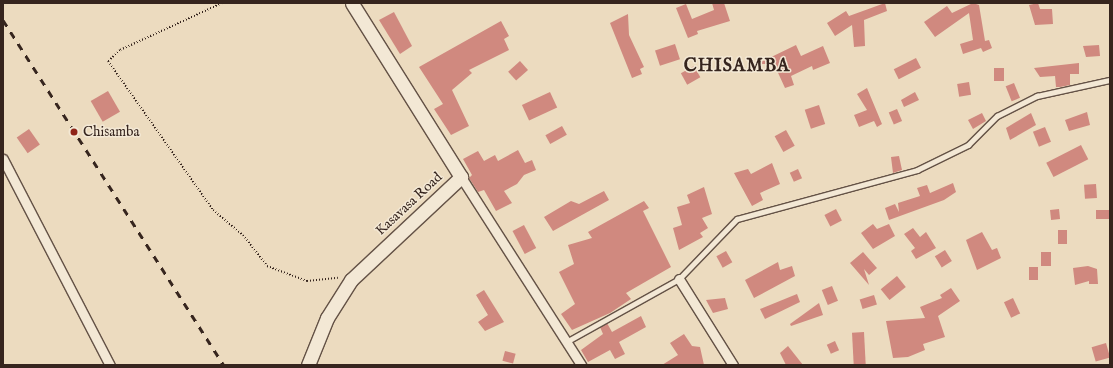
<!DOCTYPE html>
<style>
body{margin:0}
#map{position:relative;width:1113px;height:368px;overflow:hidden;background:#ecdbbf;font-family:"IM FELL English",serif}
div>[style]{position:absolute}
.building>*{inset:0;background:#d0897f;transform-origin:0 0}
.path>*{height:2px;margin-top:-1px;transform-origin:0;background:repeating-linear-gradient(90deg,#36251e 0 1px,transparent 0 3px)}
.roads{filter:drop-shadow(1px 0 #645246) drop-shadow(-1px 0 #645246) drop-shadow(0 1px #645246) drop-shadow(0 -1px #645246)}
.lane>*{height:4.5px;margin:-2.25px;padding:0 2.25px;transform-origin:2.25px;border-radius:2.25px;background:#f3e8d5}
.street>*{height:9px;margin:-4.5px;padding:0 4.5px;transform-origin:4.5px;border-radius:4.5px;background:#f3e8d5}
.secondary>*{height:13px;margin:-6.5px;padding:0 6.5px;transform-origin:6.5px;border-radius:6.5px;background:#f3e8d5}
.rail>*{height:3px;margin-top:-1.5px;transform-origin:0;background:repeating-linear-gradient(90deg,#36251e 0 7px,transparent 0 14px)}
.dots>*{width:11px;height:11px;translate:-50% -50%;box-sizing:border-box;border:2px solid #f3e8d5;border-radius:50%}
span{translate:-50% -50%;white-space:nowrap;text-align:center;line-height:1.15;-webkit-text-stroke:3px #f3e8d5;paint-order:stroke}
.poi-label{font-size:14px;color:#36251e}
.left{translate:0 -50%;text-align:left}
.street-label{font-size:14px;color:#36251e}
.district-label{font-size:18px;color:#36251e;font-weight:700;letter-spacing:1px}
.frame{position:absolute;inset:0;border:4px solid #36251e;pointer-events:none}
</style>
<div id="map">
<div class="building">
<i style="clip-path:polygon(712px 3px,724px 3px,730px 21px,697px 31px,698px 34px,688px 38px,676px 8px,686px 4px,692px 19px,714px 10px)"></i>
<i style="clip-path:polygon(885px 3px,887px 11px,864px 20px,865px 46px,854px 47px,852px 25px,835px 36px,827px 23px,846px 11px,849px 16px)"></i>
<i style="clip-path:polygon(973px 3px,979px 5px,985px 41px,989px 40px,992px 48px,983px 52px,981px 48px,963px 54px,960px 44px,973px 40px,969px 13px,935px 37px,924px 22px,947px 6px,952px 13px)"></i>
<i style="clip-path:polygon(1038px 3px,1040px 9px,1052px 9px,1053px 24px,1035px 25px,1029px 5px)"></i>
<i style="clip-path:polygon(394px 12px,412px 46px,400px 54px,379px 20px)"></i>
<i style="clip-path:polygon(628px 14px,629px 35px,644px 67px,640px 69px,642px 74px,632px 78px,610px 23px)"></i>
<i style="clip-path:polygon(501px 21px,509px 36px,504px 39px,509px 50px,469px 70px,472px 73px,452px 90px,469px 126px,451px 135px,434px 109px,443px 104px,419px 67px)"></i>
<i style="left:675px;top:44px;width:16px;height:21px;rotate:72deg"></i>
<i style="clip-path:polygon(796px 45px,801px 56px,823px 46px,830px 63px,813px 70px,812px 66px,791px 76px,794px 85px,785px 88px,774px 64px,757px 64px)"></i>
<i style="clip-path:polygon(1099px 45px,1100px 56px,1086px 57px,1083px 46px)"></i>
<i style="left:916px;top:58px;width:11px;height:25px;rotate:63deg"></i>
<i style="left:520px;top:61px;width:12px;height:16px;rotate:48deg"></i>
<i style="clip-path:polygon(1079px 63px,1079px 74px,1070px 74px,1070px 85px,1060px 87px,1056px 87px,1055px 76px,1040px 77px,1034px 68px)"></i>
<i style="left:694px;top:66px;width:13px;height:15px;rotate:61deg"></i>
<i style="left:1004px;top:68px;width:13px;height:10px;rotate:90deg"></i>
<i style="left:969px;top:82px;width:13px;height:12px;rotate:81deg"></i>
<i style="left:1014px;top:83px;width:16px;height:9px;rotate:68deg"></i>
<i style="clip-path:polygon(867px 88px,882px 124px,877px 127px,874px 121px,859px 127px,854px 115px,867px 110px,857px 94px)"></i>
<i style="left:108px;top:91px;width:24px;height:20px;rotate:60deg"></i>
<i style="left:550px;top:92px;width:17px;height:31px;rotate:65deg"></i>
<i style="clip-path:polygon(915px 92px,919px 100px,904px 107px,901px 100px)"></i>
<i style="left:819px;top:105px;width:20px;height:15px;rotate:72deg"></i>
<i style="left:897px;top:109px;width:13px;height:9px;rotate:67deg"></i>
<i style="clip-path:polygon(1087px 112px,1090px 125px,1069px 131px,1065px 120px)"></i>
<i style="clip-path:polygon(982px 113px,986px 121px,973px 129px,968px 120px)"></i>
<i style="clip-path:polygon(1031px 113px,1036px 125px,1010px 140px,1006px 128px)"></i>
<i style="left:562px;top:126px;width:10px;height:19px;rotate:61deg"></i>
<i style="left:1045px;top:127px;width:16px;height:13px;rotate:68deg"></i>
<i style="left:29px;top:129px;width:19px;height:15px;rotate:55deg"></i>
<i style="left:786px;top:130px;width:18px;height:13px;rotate:61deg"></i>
<i style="left:1081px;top:145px;width:16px;height:39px;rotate:63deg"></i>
<i style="clip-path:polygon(518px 150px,525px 163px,532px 160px,536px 170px,524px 175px,517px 184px,504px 191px,512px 203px,496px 211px,484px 190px,478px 192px,469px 178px,472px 175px,463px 159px,478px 151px,484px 161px,495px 155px,498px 161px)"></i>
<i style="clip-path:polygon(899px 156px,902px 170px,893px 173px,891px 157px)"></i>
<i style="clip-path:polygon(772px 163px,780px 184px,760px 193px,763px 200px,752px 206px,734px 173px,748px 169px,751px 174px)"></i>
<i style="left:798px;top:169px;width:10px;height:9px;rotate:66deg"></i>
<i style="clip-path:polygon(953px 183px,956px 192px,944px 200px,889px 220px,885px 208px,895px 204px,899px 212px,898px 203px,920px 196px,917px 188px,927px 185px,930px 193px)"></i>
<i style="left:1096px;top:184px;width:14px;height:12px;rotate:86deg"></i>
<i style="clip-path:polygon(704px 187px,712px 214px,702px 218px,708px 228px,700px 233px,703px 237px,679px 250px,673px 228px,682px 225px,677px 207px,690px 203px,687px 195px)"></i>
<i style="clip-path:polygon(604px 191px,609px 200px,553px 231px,544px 217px,571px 201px,579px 204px)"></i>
<i style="clip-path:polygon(644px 201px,649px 208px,643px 211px,671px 267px,626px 293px,631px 299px,610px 313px,572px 330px,561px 314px,575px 304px,559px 272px,574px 264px,568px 245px,592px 238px,588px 232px)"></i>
<i style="left:836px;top:209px;width:13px;height:13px;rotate:63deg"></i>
<i style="left:1059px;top:209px;width:10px;height:9px;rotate:84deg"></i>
<i style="left:1110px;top:210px;width:9px;height:14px;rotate:90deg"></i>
<i style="clip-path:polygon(873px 224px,877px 229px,889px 224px,895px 236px,873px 249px,861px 233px)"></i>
<i style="left:524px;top:225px;width:26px;height:13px;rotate:62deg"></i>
<i style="clip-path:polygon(913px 228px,920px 237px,926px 232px,936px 248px,916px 259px,911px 251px,915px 248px,904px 234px)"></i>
<i style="left:1058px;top:230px;width:9px;height:14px"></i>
<i style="clip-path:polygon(982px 232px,992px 250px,997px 248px,1001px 258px,977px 270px,966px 240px)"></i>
<i style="left:945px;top:250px;width:13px;height:12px;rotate:58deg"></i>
<i style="left:726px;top:251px;width:13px;height:11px;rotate:61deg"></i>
<i style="clip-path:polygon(863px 252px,877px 268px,869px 275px,864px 269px,869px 285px,850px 263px)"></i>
<i style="left:1041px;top:252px;width:10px;height:14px"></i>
<i style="clip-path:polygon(778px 262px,780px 270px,792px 266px,795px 276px,754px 298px,745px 280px)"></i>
<i style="clip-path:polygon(1088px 266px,1097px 269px,1098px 284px,1089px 284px,1089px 281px,1075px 285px,1073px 268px)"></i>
<i style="left:1029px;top:267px;width:9px;height:13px"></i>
<i style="left:897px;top:276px;width:14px;height:21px;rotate:51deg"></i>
<i style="left:832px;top:286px;width:16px;height:11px;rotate:68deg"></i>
<i style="clip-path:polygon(951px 288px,960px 301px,938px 316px,945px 337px,923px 344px,925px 350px,908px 357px,893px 358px,886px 321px,925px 318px,920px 307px,942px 298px,940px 295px)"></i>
<i style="clip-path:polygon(484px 290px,504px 322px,485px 331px,478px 322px,488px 315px,476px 295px)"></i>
<i style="clip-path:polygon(797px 294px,800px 302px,765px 319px,760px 309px)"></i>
<i style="left:874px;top:295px;width:10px;height:15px;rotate:73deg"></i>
<i style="clip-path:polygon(725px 298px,728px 309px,713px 313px,706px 300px)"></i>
<i style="left:1013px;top:298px;width:17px;height:10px;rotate:65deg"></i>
<i style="clip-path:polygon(819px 303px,823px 315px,791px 326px,790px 324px)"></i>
<i style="clip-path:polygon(641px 316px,646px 327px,619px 342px,625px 354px,615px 359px,610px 350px,588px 362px,581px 350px,603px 334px,600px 327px,607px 323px,612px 332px)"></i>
<i style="left:864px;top:332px;width:33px;height:12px;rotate:87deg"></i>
<i style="clip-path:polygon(684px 334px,692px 346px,700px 347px,704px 365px,662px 365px,678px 355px,670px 343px)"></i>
<i style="left:835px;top:341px;width:10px;height:9px;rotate:66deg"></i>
<i style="left:1106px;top:343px;width:15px;height:15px;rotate:74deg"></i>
<i style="clip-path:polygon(788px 346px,803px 365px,786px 365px,780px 353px)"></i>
<i style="left:505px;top:351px;width:11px;height:10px;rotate:15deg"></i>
</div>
<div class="path">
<i style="left:222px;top:3px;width:112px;rotate:155.3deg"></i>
<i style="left:120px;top:50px;width:16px;rotate:137deg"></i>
<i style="left:108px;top:61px;width:182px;rotate:54.8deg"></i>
<i style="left:213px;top:210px;width:39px;rotate:40deg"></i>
<i style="left:243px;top:235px;width:39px;rotate:52deg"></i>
<i style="left:267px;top:266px;width:43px;rotate:20.6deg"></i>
<i style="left:307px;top:281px;width:31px;rotate:-6deg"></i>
</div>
<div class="roads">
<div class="lane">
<i style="left:566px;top:342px;width:129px;rotate:-29.1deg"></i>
<i style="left:679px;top:279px;width:83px;rotate:-46deg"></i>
<i style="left:737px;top:219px;width:187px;rotate:-15.2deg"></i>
<i style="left:917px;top:170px;width:57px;rotate:-26.1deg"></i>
<i style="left:968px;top:145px;width:41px;rotate:-45deg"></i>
<i style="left:997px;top:116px;width:45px;rotate:-26.6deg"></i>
<i style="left:1037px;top:96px;width:75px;rotate:-12.4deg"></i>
</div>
<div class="street">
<i style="left:3px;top:159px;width:232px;rotate:62.6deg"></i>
<i style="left:461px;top:177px;width:223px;rotate:57.4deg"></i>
<i style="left:679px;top:279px;width:102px;rotate:57.9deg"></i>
</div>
<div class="secondary">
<i style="left:308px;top:365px;width:51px;rotate:-68deg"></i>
<i style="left:327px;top:318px;width:45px;rotate:-57.7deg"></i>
<i style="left:351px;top:280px;width:151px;rotate:-43.1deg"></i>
<i style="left:461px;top:177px;width:205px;rotate:-122.1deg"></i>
</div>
</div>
<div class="rail">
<i style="left:3px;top:20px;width:410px;rotate:57.4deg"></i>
</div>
<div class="dots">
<i style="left:74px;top:132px;background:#8f2418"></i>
</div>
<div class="poi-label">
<span class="left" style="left:83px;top:132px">Chisamba</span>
</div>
<div class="street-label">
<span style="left:409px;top:204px;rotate:-43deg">Kasavasa Road</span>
</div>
<div class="district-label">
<span style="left:737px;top:67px">CHISAMBA</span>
</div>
<div class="frame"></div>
</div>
